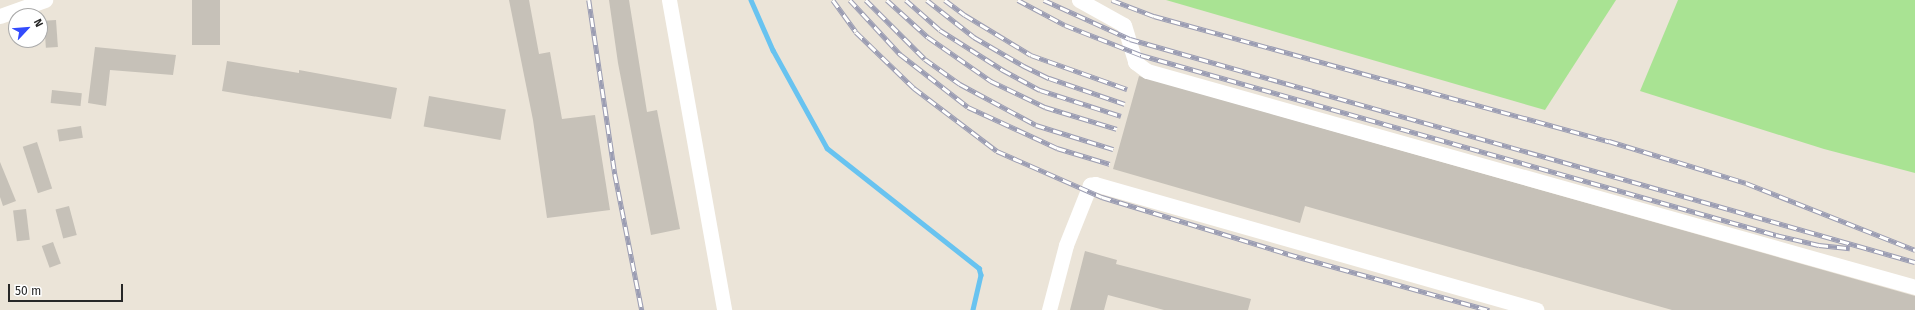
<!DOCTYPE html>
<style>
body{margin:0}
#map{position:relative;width:1915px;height:310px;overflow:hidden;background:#ebe4d8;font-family:"Fira Sans",sans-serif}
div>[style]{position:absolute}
.green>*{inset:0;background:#a9e393}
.stream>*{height:4.5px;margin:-2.25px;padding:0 2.25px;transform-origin:2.25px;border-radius:2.25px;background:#68c3f0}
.building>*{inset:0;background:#c6c1b8;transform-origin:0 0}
.minor>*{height:15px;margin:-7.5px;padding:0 7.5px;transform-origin:7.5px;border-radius:7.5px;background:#fff}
.rail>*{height:4.5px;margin-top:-2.25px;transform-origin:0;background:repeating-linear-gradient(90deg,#fff 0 9px,#9b9db3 0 18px);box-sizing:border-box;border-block:1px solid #9b9db3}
span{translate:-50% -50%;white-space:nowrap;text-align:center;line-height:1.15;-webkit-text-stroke:4px #fff;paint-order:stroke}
.north{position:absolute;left:8px;top:8px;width:40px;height:40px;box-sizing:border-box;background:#fff;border:1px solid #a9a9a9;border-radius:50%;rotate:64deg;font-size:11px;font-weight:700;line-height:16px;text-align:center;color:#272727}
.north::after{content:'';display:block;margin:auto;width:14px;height:18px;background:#334bfd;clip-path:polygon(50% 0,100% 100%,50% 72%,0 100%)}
.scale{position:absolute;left:8px;top:284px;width:115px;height:18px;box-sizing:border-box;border:2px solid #272727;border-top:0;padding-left:5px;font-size:12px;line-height:14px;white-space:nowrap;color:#272727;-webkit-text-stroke:3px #fff;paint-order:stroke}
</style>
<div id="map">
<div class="green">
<i style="clip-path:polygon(1166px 0,1616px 0,1545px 110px)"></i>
<i style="clip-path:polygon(1678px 0,1915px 0,1915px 173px,1824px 149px,1640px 91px)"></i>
</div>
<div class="stream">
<i style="left:751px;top:0;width:55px;rotate:66.3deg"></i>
<i style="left:773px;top:50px;width:112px;rotate:61.1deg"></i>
<i style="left:827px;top:148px;width:194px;rotate:38.3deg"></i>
<i style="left:979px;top:268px;width:7px;rotate:74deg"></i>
<i style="left:981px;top:275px;width:36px;rotate:103deg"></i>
</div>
<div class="building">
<i style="left:192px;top:0;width:28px;height:45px"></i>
<i style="clip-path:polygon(509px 0,529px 0,539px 54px,550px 52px,562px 119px,595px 115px,610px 210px,547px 218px,533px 120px)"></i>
<i style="clip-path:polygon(609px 0,629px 0,647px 112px,657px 110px,680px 229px,651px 235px,618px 63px)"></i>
<i style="left:56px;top:20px;width:27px;height:12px;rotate:86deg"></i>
<i style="clip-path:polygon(95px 47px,176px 55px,173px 75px,110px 70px,106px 106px,88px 103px)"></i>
<i style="clip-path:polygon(227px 61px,299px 73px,299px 70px,397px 88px,391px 119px,222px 91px)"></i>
<i style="clip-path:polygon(1139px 76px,1915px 296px,1915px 310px,1672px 310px,1305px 206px,1300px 223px,1113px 169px)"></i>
<i style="left:52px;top:90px;width:30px;height:13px;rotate:6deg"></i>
<i style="left:429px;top:96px;width:78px;height:31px;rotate:10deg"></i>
<i style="left:81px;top:126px;width:12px;height:24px;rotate:81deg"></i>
<i style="left:37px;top:142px;width:49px;height:15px;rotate:72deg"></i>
<i style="clip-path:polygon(0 162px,16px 201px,3px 206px,0 197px)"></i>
<i style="left:69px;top:206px;width:30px;height:14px;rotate:75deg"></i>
<i style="left:26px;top:209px;width:31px;height:13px;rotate:83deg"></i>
<i style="left:53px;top:242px;width:23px;height:12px;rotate:70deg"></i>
<i style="clip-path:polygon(1085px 251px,1117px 260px,1116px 264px,1251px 299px,1248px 310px,1164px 310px,1108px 295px,1104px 310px,1070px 310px)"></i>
</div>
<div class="minor">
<i style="left:669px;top:0;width:315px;rotate:79.9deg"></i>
<i style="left:1079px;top:0;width:51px;rotate:29.1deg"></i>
<i style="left:1124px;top:25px;width:39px;rotate:73deg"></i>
<i style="left:1135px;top:62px;width:15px;rotate:37deg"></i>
<i style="left:1147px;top:71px;width:798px;rotate:15.71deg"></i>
<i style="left:0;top:16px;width:48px;rotate:-19.6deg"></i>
<i style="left:1049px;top:310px;width:67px;rotate:-75.3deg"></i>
<i style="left:1066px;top:245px;width:65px;rotate:-68.2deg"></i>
<i style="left:1090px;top:185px;width:5px;rotate:-11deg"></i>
<i style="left:1095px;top:184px;width:459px;rotate:15.9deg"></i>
</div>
<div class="rail">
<i style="left:589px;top:0;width:176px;rotate:81.5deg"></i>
<i style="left:615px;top:174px;width:139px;rotate:78.8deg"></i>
<i style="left:833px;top:0;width:39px;rotate:54deg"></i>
<i style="left:856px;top:32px;width:81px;rotate:44deg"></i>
<i style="left:914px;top:88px;width:104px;rotate:37.2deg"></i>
<i style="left:997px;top:151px;width:115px;rotate:23.7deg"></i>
<i style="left:1102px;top:197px;width:195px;rotate:17deg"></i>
<i style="left:1288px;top:254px;width:209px;rotate:15.6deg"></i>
<i style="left:850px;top:0;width:74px;rotate:47.2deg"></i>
<i style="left:900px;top:54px;width:86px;rotate:37.9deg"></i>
<i style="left:968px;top:107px;width:98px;rotate:24.7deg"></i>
<i style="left:1057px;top:148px;width:55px;rotate:16.8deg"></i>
<i style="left:866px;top:0;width:83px;rotate:45deg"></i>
<i style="left:925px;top:59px;width:43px;rotate:35.5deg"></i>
<i style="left:960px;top:84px;width:86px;rotate:28.3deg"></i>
<i style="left:1036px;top:125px;width:81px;rotate:17.3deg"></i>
<i style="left:887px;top:0;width:55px;rotate:42.1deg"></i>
<i style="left:928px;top:37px;width:77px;rotate:34.9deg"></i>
<i style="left:991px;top:81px;width:60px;rotate:25.7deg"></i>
<i style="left:1045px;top:107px;width:75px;rotate:17deg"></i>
<i style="left:906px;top:0;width:45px;rotate:41.4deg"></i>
<i style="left:940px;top:30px;width:75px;rotate:32.4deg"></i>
<i style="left:1003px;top:70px;width:42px;rotate:28.4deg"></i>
<i style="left:1040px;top:90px;width:85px;rotate:17.8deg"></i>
<i style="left:927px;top:0;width:60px;rotate:38.2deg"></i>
<i style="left:974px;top:37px;width:58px;rotate:30.1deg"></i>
<i style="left:1024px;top:66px;width:28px;rotate:26deg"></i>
<i style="left:1049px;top:78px;width:80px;rotate:18.9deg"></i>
<i style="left:945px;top:0;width:25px;rotate:37deg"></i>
<i style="left:965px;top:15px;width:77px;rotate:31.2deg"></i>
<i style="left:1031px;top:55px;width:102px;rotate:19.5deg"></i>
<i style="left:1018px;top:0;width:53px;rotate:28deg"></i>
<i style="left:1065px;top:25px;width:82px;rotate:21.5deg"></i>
<i style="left:1141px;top:55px;width:660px;rotate:15.83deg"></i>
<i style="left:1776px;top:235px;width:44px;rotate:13.1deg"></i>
<i style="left:1819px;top:245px;width:31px;rotate:6deg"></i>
<i style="left:1044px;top:0;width:94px;rotate:24.4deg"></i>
<i style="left:1130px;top:39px;width:816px;rotate:15.86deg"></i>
<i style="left:1112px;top:0;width:45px;rotate:20.9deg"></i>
<i style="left:1154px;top:16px;width:472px;rotate:15.4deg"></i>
<i style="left:1609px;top:141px;width:143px;rotate:17deg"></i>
<i style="left:1746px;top:183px;width:182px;rotate:21.6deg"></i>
</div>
<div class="north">N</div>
<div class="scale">50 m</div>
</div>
